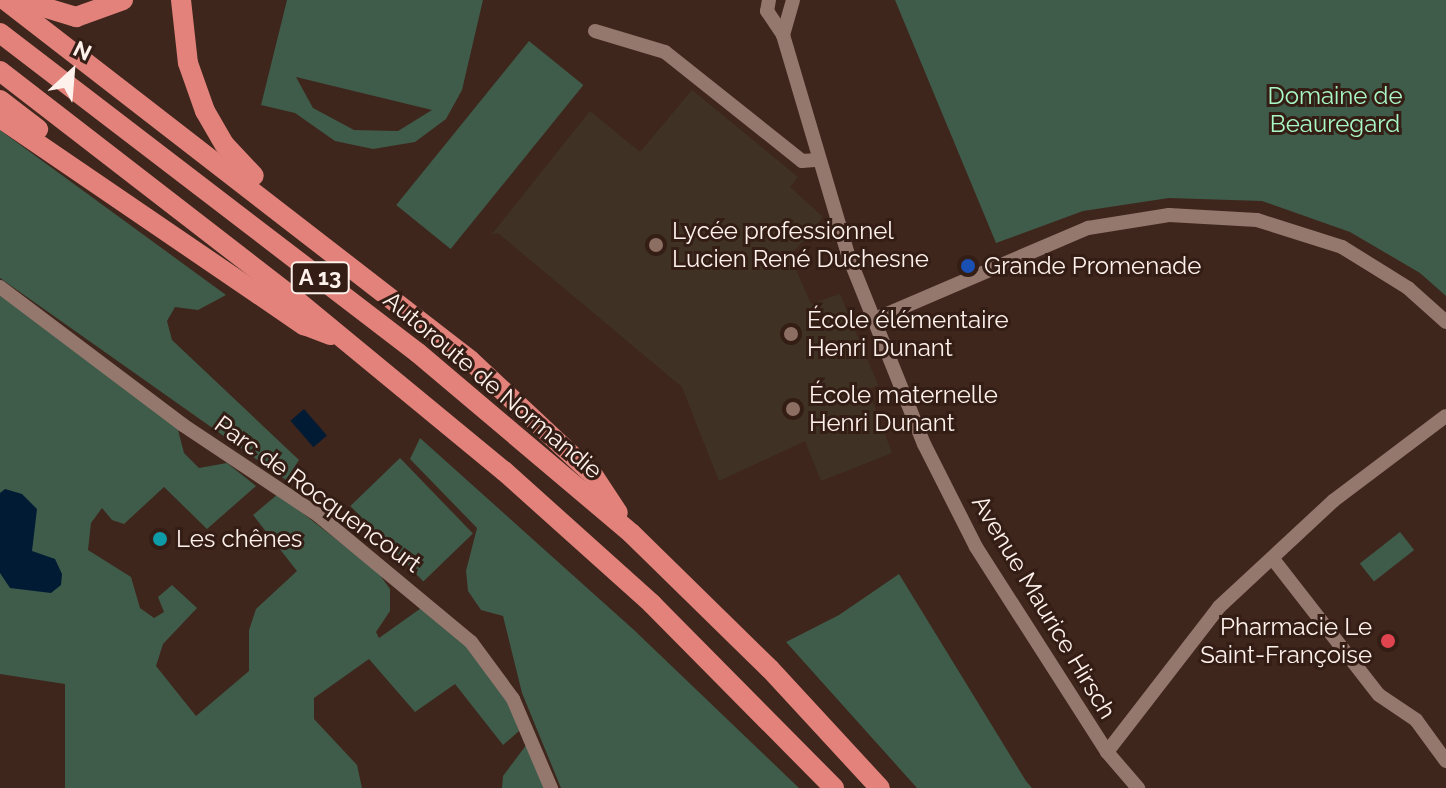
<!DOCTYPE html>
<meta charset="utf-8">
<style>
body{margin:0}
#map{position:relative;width:1446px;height:788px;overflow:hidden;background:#3e261d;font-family:Raleway,sans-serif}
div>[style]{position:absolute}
.education>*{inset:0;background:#3f3224}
.green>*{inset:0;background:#3f5b49;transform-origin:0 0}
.water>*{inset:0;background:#021b34;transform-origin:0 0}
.minor>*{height:14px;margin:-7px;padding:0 7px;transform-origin:7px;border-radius:7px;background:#94776d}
.highway>*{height:20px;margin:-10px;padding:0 10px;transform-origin:10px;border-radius:10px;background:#e2827b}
.dots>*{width:22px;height:22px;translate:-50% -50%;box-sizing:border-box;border:4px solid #331d14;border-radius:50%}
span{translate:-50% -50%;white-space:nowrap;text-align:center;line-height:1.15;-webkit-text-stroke:6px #331d14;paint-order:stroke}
.shield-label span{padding:2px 6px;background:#331d14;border:2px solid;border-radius:6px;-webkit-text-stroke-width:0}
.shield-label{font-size:22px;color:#fef1ec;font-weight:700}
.park-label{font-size:24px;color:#a8f7c5}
.poi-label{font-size:24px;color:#fef1ec}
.left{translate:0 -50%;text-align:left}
.right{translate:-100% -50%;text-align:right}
.street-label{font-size:24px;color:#fef1ec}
.north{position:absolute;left:32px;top:32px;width:80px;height:80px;-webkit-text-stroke:6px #331d14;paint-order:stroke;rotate:26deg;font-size:22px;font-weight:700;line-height:32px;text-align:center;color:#fef1ec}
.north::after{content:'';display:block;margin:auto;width:28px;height:36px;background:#fef1ec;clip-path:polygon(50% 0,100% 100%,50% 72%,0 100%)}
</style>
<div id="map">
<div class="education">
<i style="clip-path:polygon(692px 90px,798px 177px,790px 187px,823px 217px,790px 256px,811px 304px,840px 294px,878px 385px,868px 389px,892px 453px,821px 481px,805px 441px,719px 481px,682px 387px,498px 233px,492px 234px,590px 111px,640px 152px)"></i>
</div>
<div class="green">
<i style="clip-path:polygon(evenodd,287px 0,483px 0,462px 90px,446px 119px,415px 142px,373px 149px,335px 141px,295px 113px,261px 105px,287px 0,296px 77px,432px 110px,398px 131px,354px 130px,313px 108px,296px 77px)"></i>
<i style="clip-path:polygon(895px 0,1446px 0,1446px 296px,1420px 273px,1350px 232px,1262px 201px,1169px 198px,1083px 211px,996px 243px)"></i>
<i style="left:529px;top:41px;width:70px;height:211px;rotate:39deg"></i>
<i style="clip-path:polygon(0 130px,226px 295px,198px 310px,175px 307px,167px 321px,172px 340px,299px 460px,286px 480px,0 278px)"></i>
<i style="clip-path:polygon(0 295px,177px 426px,184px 453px,199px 468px,227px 463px,256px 486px,207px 529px,164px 487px,124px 524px,112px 520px,102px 508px,91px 523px,88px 550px,131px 577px,140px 608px,154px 618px,164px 612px,158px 597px,172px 585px,197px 608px,163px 644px,156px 666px,196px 716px,249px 671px,249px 630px,256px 609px,297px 571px,253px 515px,278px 494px,377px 571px,390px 589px,390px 611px,376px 632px,379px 638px,424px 606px,471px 649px,509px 702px,519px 731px,503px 745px,455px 684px,415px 712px,369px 659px,314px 698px,314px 719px,357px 765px,362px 788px,65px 788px,65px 684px,0 674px)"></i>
<i style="clip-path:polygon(420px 438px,634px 630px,799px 788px,561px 788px,522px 693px,503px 616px,481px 610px,468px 591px,466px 571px,477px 528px,410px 459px)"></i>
<i style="left:400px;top:458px;width:105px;height:69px;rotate:46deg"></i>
<i style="left:1400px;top:532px;width:23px;height:51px;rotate:52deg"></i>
<i style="clip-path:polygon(899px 574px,1026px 781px,1032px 788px,917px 788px,786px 642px,839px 615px)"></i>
<i style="clip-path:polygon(527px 744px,544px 788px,502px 788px,503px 776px)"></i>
</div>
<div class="water">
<i style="left:304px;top:409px;width:35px;height:18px;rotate:49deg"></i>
<i style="clip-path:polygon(5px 489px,22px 494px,37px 509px,32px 551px,55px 559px,62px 574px,61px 585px,51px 593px,10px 588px,0 573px,0 493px)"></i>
</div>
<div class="minor">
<i style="left:769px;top:0;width:11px;rotate:100deg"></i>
<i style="left:767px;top:11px;width:29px;rotate:56deg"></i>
<i style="left:783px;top:35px;width:229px;rotate:73.5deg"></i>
<i style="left:848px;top:255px;width:204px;rotate:68.1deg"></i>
<i style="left:924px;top:444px;width:115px;rotate:63.2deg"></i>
<i style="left:976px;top:547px;width:243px;rotate:57.4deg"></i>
<i style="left:1107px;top:752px;width:48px;rotate:49.3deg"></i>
<i style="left:595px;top:31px;width:73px;rotate:16.7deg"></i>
<i style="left:665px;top:52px;width:175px;rotate:38.5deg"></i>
<i style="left:802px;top:161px;width:16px;rotate:-4deg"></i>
<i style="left:783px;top:35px;width:36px;rotate:-74deg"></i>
<i style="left:0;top:287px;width:229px;rotate:37deg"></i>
<i style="left:183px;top:425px;width:162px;rotate:33.7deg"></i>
<i style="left:318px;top:515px;width:199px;rotate:39.7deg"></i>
<i style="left:471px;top:642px;width:71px;rotate:53.6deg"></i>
<i style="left:513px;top:699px;width:97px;rotate:66.9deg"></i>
<i style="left:873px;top:320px;width:234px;rotate:-23.2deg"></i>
<i style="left:1088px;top:228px;width:82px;rotate:-9.1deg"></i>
<i style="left:1169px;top:215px;width:88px;rotate:3.3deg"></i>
<i style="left:1257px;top:220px;width:89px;rotate:17.6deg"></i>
<i style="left:1342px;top:247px;width:78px;rotate:31.8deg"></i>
<i style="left:1408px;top:288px;width:51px;rotate:41.8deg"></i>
<i style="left:1273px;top:559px;width:172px;rotate:52.1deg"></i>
<i style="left:1379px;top:695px;width:45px;rotate:34deg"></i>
<i style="left:1416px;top:720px;width:51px;rotate:53.8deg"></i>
<i style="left:1107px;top:752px;width:183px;rotate:-52.3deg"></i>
<i style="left:1219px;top:607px;width:156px;rotate:-42.9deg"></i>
<i style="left:1333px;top:501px;width:141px;rotate:-37deg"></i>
</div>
<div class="highway">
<i style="left:5px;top:0;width:588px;rotate:37.75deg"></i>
<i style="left:470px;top:360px;width:168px;rotate:43.1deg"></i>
<i style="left:593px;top:475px;width:45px;rotate:56.7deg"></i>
<i style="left:20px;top:0;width:59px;rotate:16.9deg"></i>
<i style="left:76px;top:17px;width:50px;rotate:-19.9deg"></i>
<i style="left:181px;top:0;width:63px;rotate:83.7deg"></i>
<i style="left:188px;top:63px;width:51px;rotate:70.5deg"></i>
<i style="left:205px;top:111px;width:39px;rotate:60deg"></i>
<i style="left:225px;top:145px;width:42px;rotate:46.9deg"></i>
<i style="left:0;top:33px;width:526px;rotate:37.44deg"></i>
<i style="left:418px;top:353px;width:279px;rotate:40.2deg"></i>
<i style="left:631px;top:533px;width:194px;rotate:44.4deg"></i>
<i style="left:770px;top:669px;width:162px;rotate:47.3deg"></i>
<i style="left:0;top:71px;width:373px;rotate:37.7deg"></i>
<i style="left:295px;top:299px;width:271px;rotate:39.5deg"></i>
<i style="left:504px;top:471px;width:199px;rotate:41.9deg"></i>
<i style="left:652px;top:604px;width:259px;rotate:45.3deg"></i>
<i style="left:0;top:100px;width:48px;rotate:37.3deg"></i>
<i style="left:0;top:118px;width:368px;rotate:34.3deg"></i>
<i style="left:304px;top:325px;width:28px;rotate:21deg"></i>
</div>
<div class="dots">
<i style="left:656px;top:245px;background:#8d6e63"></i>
<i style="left:968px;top:266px;background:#1a4fb4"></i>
<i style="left:791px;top:334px;background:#8d6e63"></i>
<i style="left:793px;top:409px;background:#8d6e63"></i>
<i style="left:160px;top:539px;background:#0f9aa8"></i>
<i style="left:1388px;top:641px;background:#e0444e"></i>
</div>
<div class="shield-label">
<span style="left:320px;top:278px">A 13</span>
</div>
<div class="park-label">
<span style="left:1335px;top:110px">Domaine de<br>Beauregard</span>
</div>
<div class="poi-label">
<span class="left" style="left:672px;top:245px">Lycée professionnel<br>Lucien René Duchesne</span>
<span class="left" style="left:984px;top:266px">Grande Promenade</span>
<span class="left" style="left:807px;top:334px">École élémentaire<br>Henri Dunant</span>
<span class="left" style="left:809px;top:409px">École maternelle<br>Henri Dunant</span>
<span class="left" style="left:176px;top:539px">Les chênes</span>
<span class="right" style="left:1372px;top:641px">Pharmacie Le<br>Saint-Françoise</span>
</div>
<div class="street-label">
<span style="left:493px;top:385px;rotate:40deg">Autoroute de Normandie</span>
<span style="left:318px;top:494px;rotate:36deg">Parc de Rocquencourt</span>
<span style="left:1044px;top:607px;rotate:59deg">Avenue Maurice Hirsch</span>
</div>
<div class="north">N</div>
</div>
